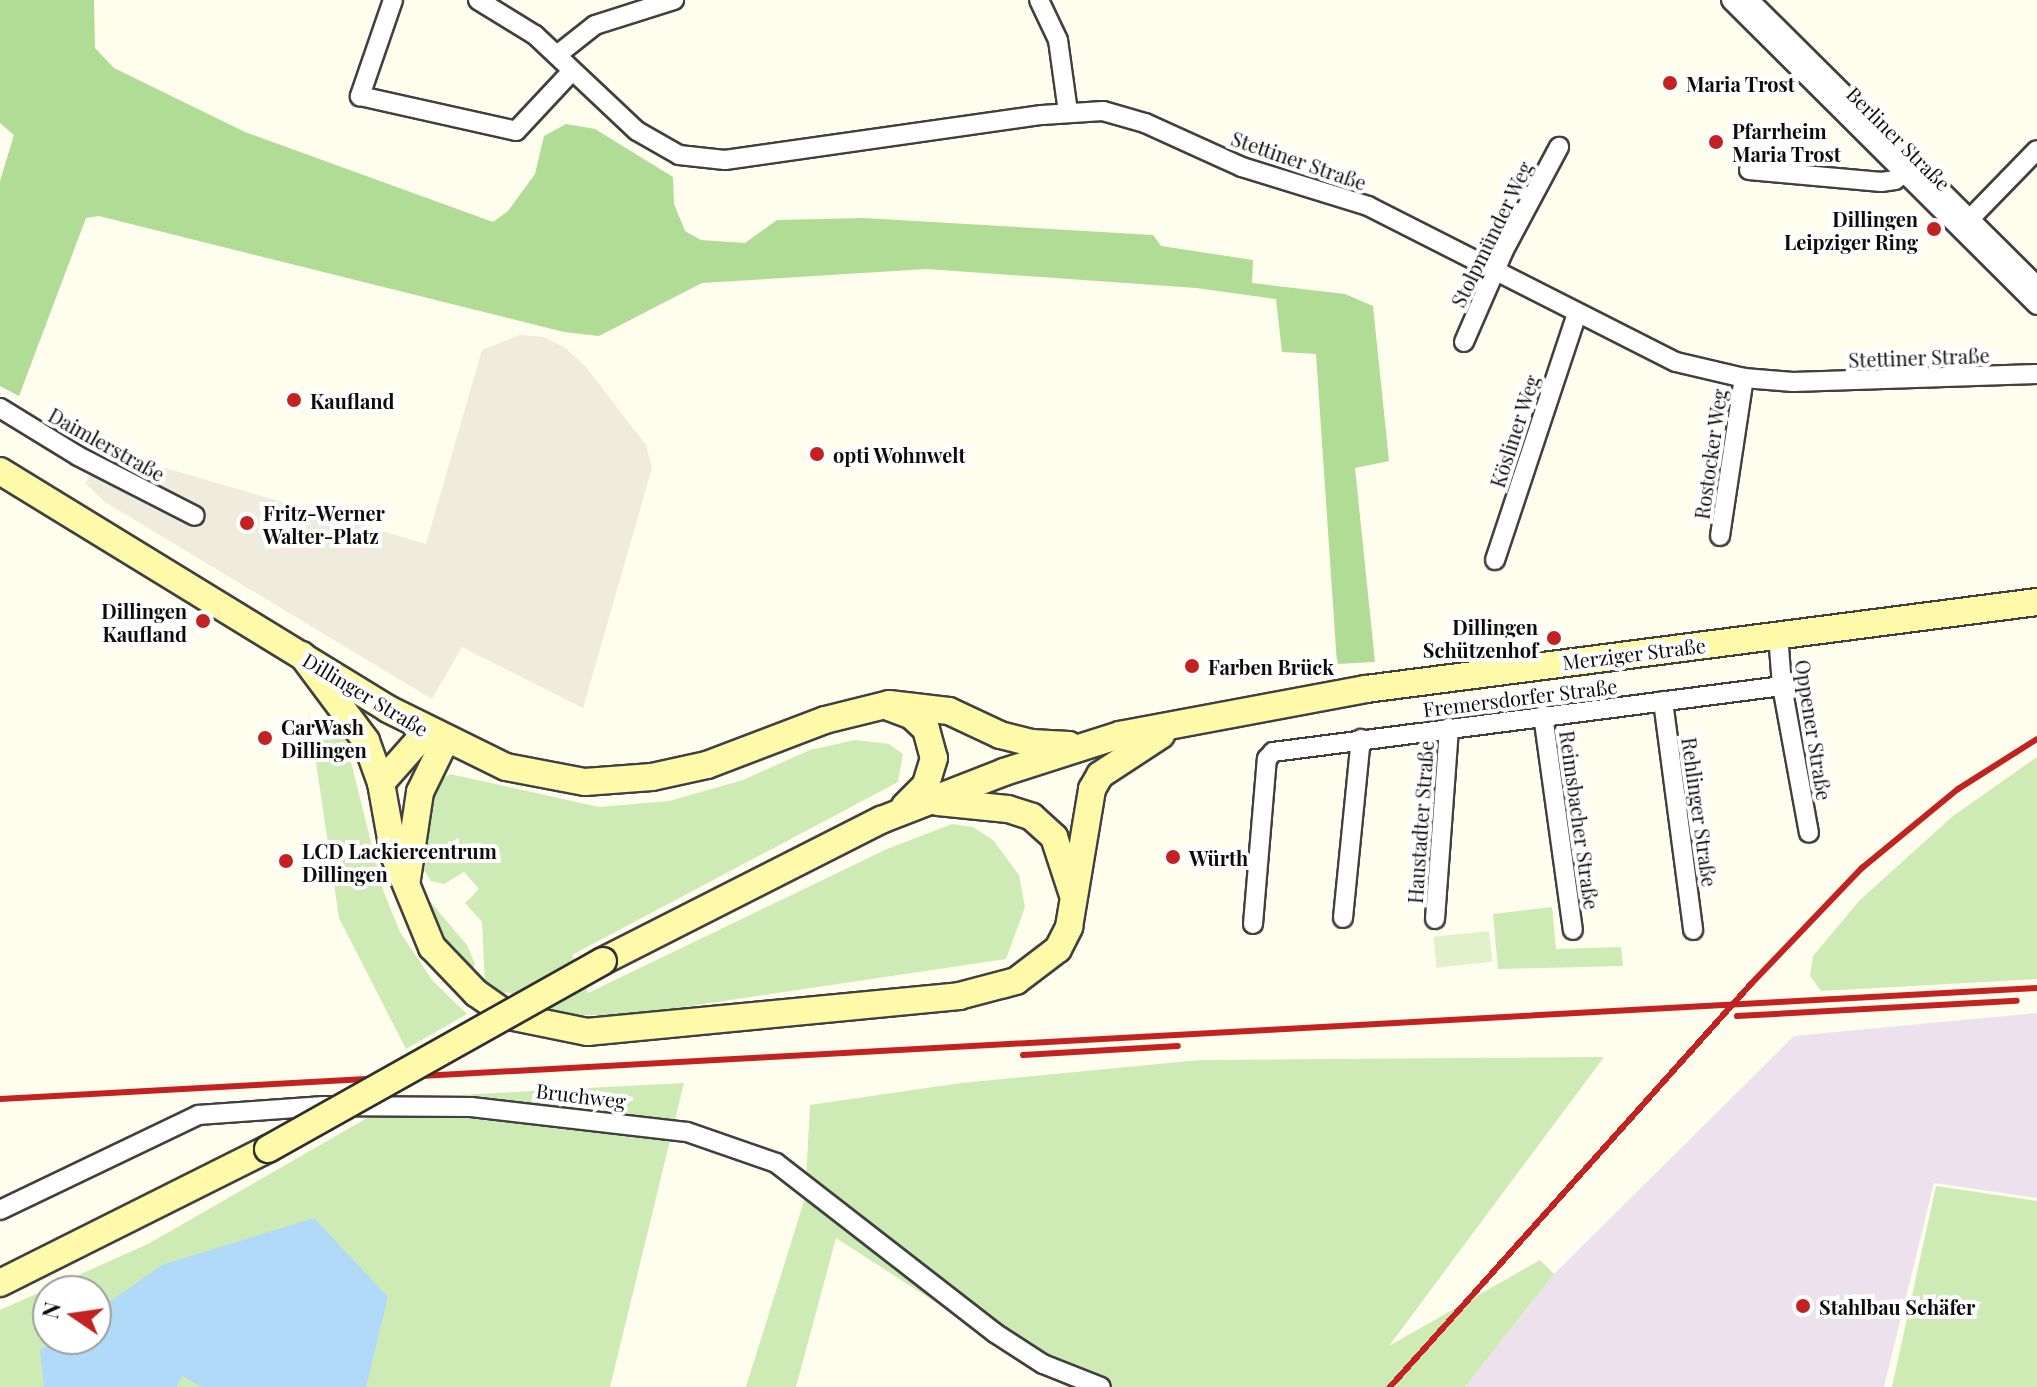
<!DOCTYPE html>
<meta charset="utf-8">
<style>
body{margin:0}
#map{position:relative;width:2037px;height:1387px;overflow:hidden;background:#fffdee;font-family:"Playfair Display",serif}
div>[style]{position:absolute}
.industrial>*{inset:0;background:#ece1ec}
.green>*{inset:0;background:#ceebb6}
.forest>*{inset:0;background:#b1dc95}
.pitch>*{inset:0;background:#e1f1c9;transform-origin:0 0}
.plaza>*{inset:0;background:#efebdd}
.water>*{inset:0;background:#b1d9f8}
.roads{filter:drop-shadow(2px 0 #404040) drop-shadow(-2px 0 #404040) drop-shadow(0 2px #404040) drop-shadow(0 -2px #404040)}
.street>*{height:18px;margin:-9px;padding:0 9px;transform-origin:9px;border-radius:9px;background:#fff}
.secondary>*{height:26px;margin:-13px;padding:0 13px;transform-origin:13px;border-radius:13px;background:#fffaa9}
.rail>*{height:6px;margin:-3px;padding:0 3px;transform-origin:3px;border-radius:3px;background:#c22321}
.bridges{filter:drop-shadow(2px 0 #2f2f2f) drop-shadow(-2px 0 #2f2f2f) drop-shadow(0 2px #2f2f2f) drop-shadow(0 -2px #2f2f2f)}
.secondary-bridge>*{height:26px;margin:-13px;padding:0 13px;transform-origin:13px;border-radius:13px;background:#fffaa9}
.dots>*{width:22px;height:22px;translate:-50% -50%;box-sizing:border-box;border:4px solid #fff;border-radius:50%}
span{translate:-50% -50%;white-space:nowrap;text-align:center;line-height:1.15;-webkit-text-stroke:8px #fff;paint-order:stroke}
.poi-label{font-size:20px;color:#0d0d0d;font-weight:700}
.left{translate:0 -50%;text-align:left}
.right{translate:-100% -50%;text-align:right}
.street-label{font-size:20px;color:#0d0d0d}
.north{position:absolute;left:32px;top:1275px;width:80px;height:80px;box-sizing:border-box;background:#fff;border:2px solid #9e9e9e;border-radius:50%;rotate:283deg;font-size:22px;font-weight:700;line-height:32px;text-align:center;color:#0d0d0d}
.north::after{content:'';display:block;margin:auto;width:28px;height:36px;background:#c22321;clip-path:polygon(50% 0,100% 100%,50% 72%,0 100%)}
</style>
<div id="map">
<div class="industrial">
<i style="clip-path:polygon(2037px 1013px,2037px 1198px,1934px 1183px,1884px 1387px,1465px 1387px,1554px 1274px,1794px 1036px)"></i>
</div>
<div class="green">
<i style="clip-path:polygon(309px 715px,345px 738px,383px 890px,400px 932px,432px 980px,467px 1014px,406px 1049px,339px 918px)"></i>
<i style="clip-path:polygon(855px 740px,889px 744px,903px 754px,898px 782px,572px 955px,588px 993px,887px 849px,952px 824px,973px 827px,993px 840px,1019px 875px,1025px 907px,1006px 959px,630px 1015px,567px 1015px,507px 992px,497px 997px,485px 985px,482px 922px,465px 903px,479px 889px,464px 872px,444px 884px,431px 881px,418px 861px,435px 784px,450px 774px,599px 807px,669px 801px,743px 780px,810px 750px)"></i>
<i style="clip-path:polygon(2037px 757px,2037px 979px,1821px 991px,1810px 976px,1813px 956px,1860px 900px,1953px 816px)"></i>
<i style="clip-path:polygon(423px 893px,467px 945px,475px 964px,472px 971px,443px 943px)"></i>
<i style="clip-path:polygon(1552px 907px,1556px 949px,1621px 947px,1623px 966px,1498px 969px,1493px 914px)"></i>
<i style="clip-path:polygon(1604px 1057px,1389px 1346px,1540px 1260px,1554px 1274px,1465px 1387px,1067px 1387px,836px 1238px,796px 1387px,746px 1387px,805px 1198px,810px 1105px,961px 1083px,1200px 1060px)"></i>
<i style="clip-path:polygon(evenodd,684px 1083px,610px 1387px,0 1387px,0 1310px,148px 1244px,402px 1098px,684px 1083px,48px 1291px,96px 1291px,96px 1339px,48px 1339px,48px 1291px)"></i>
<i style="clip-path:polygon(1936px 1186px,2037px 1201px,2037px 1387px,1892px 1387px)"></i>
</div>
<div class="forest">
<i style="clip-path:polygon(0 0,94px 0,95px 48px,114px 68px,245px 132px,493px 222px,508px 211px,535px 174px,544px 136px,566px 124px,595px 129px,673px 177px,674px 204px,685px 231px,701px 240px,745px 243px,777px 220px,864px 218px,1153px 235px,1161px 246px,1253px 260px,1252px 283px,1345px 294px,1373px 306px,1389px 461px,1355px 468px,1375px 662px,1337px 664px,1316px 354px,1282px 352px,1276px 299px,1196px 288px,927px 269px,702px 283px,599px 336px,564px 332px,99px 216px,86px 218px,19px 396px,0 386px,0 181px,14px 135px,0 123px)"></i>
</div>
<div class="pitch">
<i style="left:1489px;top:931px;width:31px;height:56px;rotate:84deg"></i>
</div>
<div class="plaza">
<i style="clip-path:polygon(520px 335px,543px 337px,564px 347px,585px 366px,646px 445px,652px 468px,583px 708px,462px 647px,432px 699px,105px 502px,85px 483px,107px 451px,426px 544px,482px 350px)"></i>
</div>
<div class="water">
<i style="clip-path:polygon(314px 1218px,388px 1297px,366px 1387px,202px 1387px,182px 1376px,177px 1387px,44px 1387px,40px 1350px,56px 1339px,96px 1339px,96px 1311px,162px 1265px)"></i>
</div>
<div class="roads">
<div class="street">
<i style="left:393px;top:0;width:102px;rotate:109deg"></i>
<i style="left:360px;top:96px;width:160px;rotate:12.6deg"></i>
<i style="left:516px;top:131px;width:82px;rotate:-47deg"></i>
<i style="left:478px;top:0;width:67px;rotate:31.6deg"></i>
<i style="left:535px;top:35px;width:140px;rotate:43.3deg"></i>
<i style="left:637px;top:131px;width:48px;rotate:29.7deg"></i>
<i style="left:679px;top:155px;width:46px;rotate:6.2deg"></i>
<i style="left:725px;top:160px;width:320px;rotate:-8.1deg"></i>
<i style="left:1042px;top:115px;width:61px;rotate:-3.8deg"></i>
<i style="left:1103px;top:111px;width:44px;rotate:15.9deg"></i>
<i style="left:1145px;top:123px;width:107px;rotate:24.4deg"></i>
<i style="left:1242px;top:167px;width:132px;rotate:17.2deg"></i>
<i style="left:1368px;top:206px;width:345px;rotate:26.9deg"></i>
<i style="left:1676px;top:362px;width:70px;rotate:13.2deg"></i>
<i style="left:1744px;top:378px;width:49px;rotate:4.7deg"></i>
<i style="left:1793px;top:382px;width:244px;rotate:-1.9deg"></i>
<i style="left:1039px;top:0;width:44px;rotate:64.6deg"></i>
<i style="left:1058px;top:40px;width:73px;rotate:82.1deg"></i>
<i style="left:1731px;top:0;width:432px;rotate:44.9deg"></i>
<i style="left:1749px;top:0;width:406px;rotate:44.8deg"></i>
<i style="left:557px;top:55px;width:48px;rotate:-38.3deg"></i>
<i style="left:595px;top:25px;width:83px;rotate:-17.6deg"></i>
<i style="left:1749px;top:170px;width:133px;rotate:5.2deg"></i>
<i style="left:1881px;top:182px;width:14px;rotate:-8deg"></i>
<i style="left:1895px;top:180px;width:21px;rotate:-39deg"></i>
<i style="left:1962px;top:227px;width:107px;rotate:-45.8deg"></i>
<i style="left:1464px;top:342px;width:100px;rotate:-66.5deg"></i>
<i style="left:1504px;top:250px;width:117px;rotate:-61.9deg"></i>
<i style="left:0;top:408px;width:92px;rotate:31.6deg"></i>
<i style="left:78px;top:456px;width:131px;rotate:27.1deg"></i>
<i style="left:1720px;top:536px;width:160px;rotate:-81.4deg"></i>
<i style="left:1495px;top:560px;width:257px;rotate:-71.6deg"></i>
<i style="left:1778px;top:634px;width:52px;rotate:85.6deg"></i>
<i style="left:1782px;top:686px;width:149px;rotate:79.6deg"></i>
<i style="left:1663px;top:701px;width:231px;rotate:82.5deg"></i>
<i style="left:1543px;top:715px;width:217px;rotate:82.1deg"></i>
<i style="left:1343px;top:918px;width:180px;rotate:-84.3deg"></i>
<i style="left:1435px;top:919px;width:192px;rotate:-85.8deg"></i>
<i style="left:1253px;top:924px;width:166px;rotate:-85.2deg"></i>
<i style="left:1267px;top:759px;width:9px;rotate:-49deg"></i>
<i style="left:1273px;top:752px;width:513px;rotate:-7.39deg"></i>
<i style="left:0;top:1210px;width:220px;rotate:-25.6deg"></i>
<i style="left:198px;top:1115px;width:126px;rotate:-4.1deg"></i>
<i style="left:324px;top:1106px;width:147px;rotate:0.4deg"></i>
<i style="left:471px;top:1107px;width:217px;rotate:6.6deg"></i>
<i style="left:687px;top:1132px;width:94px;rotate:19.2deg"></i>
<i style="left:776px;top:1163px;width:277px;rotate:37.8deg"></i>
<i style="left:995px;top:1333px;width:57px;rotate:32.9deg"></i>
<i style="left:1043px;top:1364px;width:62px;rotate:21.6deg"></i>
</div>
<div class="secondary">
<i style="left:0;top:471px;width:455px;rotate:31.5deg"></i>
<i style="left:388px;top:709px;width:131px;rotate:26.2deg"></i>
<i style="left:506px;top:767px;width:80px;rotate:10.8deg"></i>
<i style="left:585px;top:782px;width:67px;rotate:-4.3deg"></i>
<i style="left:652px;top:777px;width:56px;rotate:-12.3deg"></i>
<i style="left:707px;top:765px;width:126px;rotate:-20.9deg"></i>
<i style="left:825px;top:720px;width:66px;rotate:-14deg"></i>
<i style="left:889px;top:704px;width:60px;rotate:6.7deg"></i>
<i style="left:949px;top:711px;width:56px;rotate:25.2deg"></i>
<i style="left:1000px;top:735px;width:32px;rotate:14deg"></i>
<i style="left:1031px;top:743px;width:38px;rotate:3deg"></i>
<i style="left:302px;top:655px;width:107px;rotate:53.3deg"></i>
<i style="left:366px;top:741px;width:45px;rotate:70.3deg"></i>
<i style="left:381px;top:783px;width:73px;rotate:79.8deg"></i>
<i style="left:394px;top:855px;width:100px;rotate:67.6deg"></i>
<i style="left:432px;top:947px;width:64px;rotate:46.3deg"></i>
<i style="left:476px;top:993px;width:40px;rotate:34.9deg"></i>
<i style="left:509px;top:1016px;width:80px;rotate:11.6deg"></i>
<i style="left:587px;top:1032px;width:374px;rotate:-5.5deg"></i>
<i style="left:959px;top:996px;width:59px;rotate:-14.7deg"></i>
<i style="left:1016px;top:981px;width:53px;rotate:-37.3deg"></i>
<i style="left:1058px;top:949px;width:25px;rotate:-63deg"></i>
<i style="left:1069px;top:927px;width:140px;rotate:-80.5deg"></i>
<i style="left:1092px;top:789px;width:16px;rotate:-60deg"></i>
<i style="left:1100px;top:775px;width:73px;rotate:-33.3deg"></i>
<i style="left:889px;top:707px;width:25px;rotate:21deg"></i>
<i style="left:912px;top:716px;width:19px;rotate:43deg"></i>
<i style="left:926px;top:729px;width:30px;rotate:75deg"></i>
<i style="left:934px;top:758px;width:28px;rotate:107deg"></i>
<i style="left:926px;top:785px;width:30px;rotate:135deg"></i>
<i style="left:381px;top:783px;width:69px;rotate:-48.5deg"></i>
<i style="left:938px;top:802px;width:70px;rotate:5.7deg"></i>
<i style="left:1008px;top:809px;width:25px;rotate:18deg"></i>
<i style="left:1032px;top:817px;width:30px;rotate:42deg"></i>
<i style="left:1054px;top:837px;width:58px;rotate:71.9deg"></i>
<i style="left:407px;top:879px;width:88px;rotate:-81.5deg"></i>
<i style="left:420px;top:792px;width:57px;rotate:-63.9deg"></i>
<i style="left:603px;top:961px;width:312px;rotate:-26.9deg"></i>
<i style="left:881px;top:820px;width:132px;rotate:-21.3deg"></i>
<i style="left:1004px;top:772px;width:122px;rotate:-17.7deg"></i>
<i style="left:1120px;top:735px;width:250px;rotate:-10.6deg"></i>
<i style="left:1366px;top:689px;width:677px;rotate:-7.39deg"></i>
<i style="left:0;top:1283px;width:300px;rotate:-26.6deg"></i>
</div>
</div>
<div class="rail">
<i style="left:1737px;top:1016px;width:280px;rotate:-3.1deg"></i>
<i style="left:1023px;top:1055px;width:155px;rotate:-3.3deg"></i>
<i style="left:0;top:1099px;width:2040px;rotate:-3.12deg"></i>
<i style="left:1390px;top:1387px;width:541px;rotate:-48.15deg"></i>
<i style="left:1751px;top:984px;width:161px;rotate:-46.3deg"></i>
<i style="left:1862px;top:868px;width:124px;rotate:-39.5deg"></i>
<i style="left:1958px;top:789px;width:93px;rotate:-32.3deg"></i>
</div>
<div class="bridges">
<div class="secondary-bridge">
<i style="left:268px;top:1149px;width:384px;rotate:-29.3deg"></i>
</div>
</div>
<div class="dots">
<i style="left:1670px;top:83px;background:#c22321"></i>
<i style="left:1716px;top:142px;background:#c22321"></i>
<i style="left:1934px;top:229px;background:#c22321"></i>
<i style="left:294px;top:400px;background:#c22321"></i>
<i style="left:817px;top:454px;background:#c22321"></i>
<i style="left:247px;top:523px;background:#c22321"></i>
<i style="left:203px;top:621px;background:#c22321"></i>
<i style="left:1554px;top:638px;background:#c22321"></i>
<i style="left:1192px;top:666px;background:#c22321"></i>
<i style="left:265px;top:738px;background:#c22321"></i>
<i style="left:1173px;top:857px;background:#c22321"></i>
<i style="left:286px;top:861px;background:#c22321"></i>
<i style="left:1803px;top:1306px;background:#c22321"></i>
</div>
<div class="poi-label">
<span class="left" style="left:1686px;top:83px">Maria Trost</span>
<span class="left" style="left:1732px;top:142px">Pfarrheim<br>Maria Trost</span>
<span class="right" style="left:1918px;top:230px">Dillingen<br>Leipziger Ring</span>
<span class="left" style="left:310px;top:400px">Kaufland</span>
<span class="left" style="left:833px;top:454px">opti Wohnwelt</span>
<span class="left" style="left:263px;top:524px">Fritz-Werner<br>Walter-Platz</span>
<span class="right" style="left:187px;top:622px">Dillingen<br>Kaufland</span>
<span class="right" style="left:1538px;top:638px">Dillingen<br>Schützenhof</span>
<span class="left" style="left:1208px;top:666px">Farben Brück</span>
<span class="left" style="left:281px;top:738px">CarWash<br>Dillingen</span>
<span class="left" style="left:302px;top:862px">LCD Lackiercentrum<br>Dillingen</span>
<span class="left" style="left:1189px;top:857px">Würth</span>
<span class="left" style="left:1819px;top:1306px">Stahlbau Schäfer</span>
</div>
<div class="street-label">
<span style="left:1899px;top:138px;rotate:45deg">Berliner Straße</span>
<span style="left:1299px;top:160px;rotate:19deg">Stettiner Straße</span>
<span style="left:1491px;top:234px;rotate:-64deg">Stolpmünder Weg</span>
<span style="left:1919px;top:357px;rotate:-2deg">Stettiner Straße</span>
<span style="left:1514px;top:431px;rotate:-72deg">Kösliner Weg</span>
<span style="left:107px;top:444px;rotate:29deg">Daimlerstraße</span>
<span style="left:1710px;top:454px;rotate:-82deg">Rostocker Weg</span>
<span style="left:1634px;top:653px;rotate:-7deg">Merziger Straße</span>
<span style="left:366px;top:694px;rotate:31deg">Dillinger Straße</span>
<span style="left:1520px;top:697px;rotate:-7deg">Fremersdorfer Straße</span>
<span style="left:1814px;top:730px;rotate:81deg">Oppener Straße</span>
<span style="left:1700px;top:812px;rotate:82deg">Rehlinger Straße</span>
<span style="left:1580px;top:820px;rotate:82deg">Reimsbacher Straße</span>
<span style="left:1420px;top:822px;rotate:-86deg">Haustadter Straße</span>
<span style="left:581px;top:1095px;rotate:7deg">Bruchweg</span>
</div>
<div class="north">N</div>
</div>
